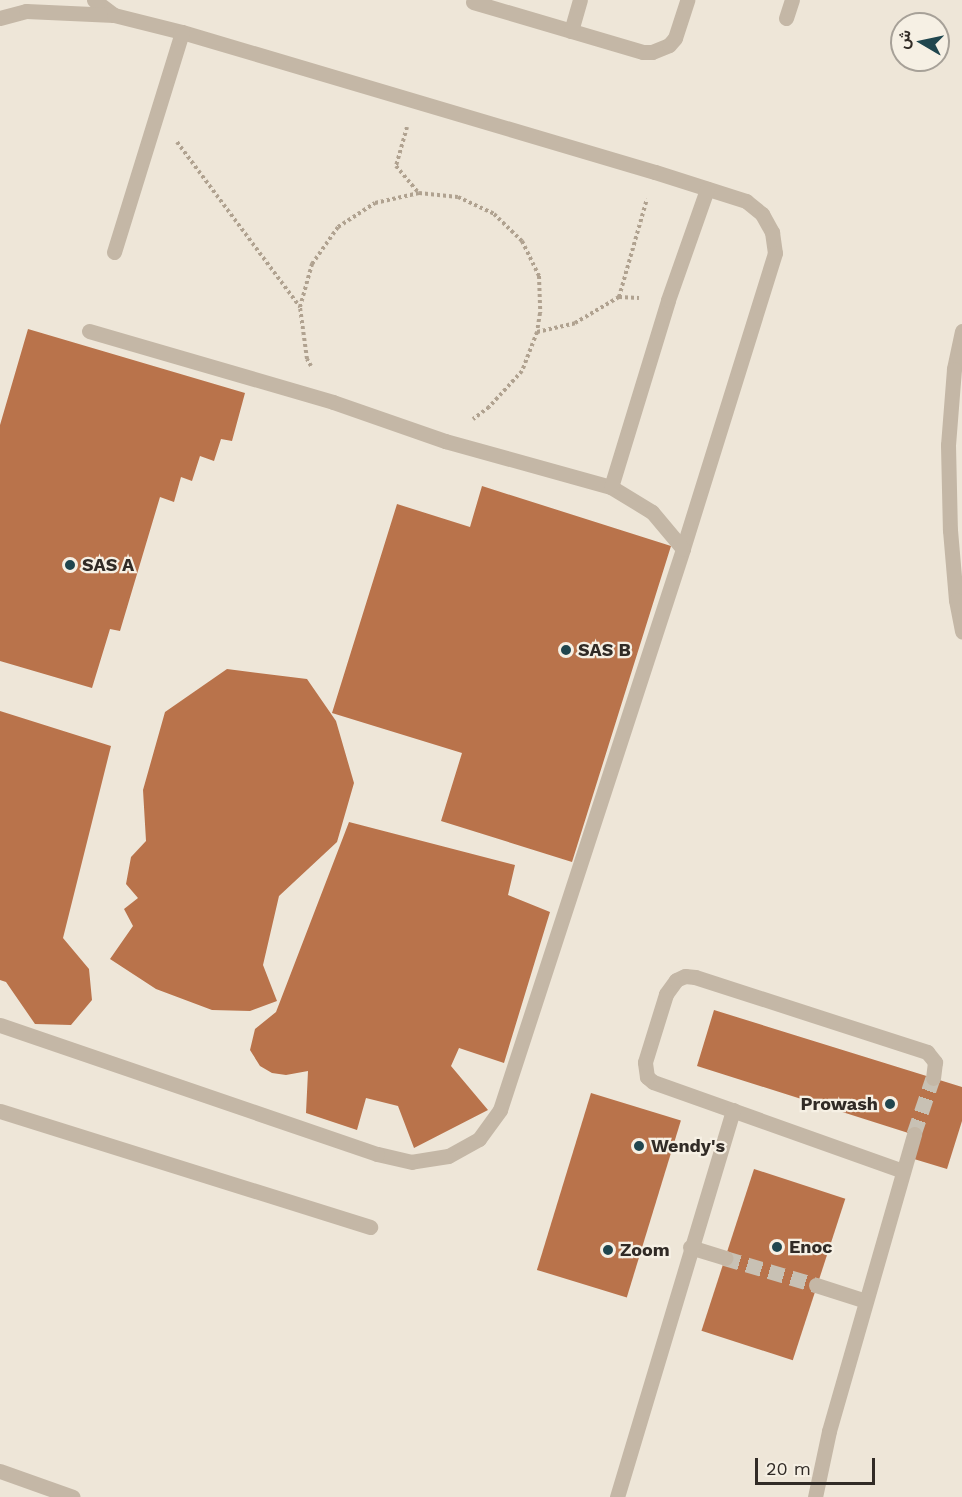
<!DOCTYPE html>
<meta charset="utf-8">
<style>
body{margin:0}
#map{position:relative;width:962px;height:1497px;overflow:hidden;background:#eee6d8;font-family:"Work Sans",Vazirmatn,sans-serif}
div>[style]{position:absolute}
.building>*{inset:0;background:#b9734b;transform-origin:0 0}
.minor-tunnel>*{height:15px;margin-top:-7.5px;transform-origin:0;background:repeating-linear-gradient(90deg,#c8c1b4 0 15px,transparent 0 23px)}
.path>*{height:4px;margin-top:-2px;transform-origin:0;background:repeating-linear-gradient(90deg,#b0a290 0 3px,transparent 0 6px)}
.minor>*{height:15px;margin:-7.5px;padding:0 7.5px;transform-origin:7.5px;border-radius:7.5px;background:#c4b7a6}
.dots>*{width:16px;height:16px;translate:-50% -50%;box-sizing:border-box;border:3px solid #f6f0e4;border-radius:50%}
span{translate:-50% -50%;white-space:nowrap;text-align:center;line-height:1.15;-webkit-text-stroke:4.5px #f6f0e4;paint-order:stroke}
.poi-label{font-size:18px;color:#312b26;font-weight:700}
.left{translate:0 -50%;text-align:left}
.right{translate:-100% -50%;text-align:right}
.north{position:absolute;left:890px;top:12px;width:60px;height:60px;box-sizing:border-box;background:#f6f0e4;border:2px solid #a7a198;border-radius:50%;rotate:279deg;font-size:16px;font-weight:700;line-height:24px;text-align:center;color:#312b26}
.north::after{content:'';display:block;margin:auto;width:21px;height:27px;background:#20464e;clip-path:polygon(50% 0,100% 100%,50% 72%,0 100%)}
.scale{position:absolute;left:755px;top:1458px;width:120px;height:27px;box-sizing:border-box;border:3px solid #312b26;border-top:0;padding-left:8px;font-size:18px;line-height:21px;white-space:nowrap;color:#312b26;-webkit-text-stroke:4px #f6f0e4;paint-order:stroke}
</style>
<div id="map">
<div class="building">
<i style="clip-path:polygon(28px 329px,245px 393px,232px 441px,221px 439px,214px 461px,200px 456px,192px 481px,181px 477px,174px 502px,160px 497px,120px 631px,110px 629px,92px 688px,0 661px,0 425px)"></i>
<i style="clip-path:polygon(482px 486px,671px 546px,572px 862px,441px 821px,462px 753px,332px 713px,397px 504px,470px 527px)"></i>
<i style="clip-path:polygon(227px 669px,307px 679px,336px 721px,354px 783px,337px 842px,279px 896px,263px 965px,277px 1001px,250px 1011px,212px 1010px,156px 989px,110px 959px,133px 926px,124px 909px,138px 898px,126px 884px,131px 857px,146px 841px,143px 790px,165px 712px)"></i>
<i style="clip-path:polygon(0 711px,111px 746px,63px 938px,89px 969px,92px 1000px,71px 1025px,35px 1024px,6px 982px,0 980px)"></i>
<i style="clip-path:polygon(349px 822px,515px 865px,508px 895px,550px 912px,504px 1063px,459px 1048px,451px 1066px,488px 1110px,414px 1148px,398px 1106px,366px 1098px,357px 1130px,306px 1113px,308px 1071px,286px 1075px,272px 1073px,260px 1066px,250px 1050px,255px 1029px,276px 1012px)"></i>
<i style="clip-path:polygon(714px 1010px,962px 1087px,962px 1121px,947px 1169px,914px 1159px,921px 1137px,697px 1066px)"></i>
<i style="left:591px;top:1093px;width:94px;height:185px;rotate:17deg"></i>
<i style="left:754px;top:1169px;width:96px;height:170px;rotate:18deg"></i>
</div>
<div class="minor-tunnel">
<i style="left:914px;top:1134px;width:59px;rotate:-71.3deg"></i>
<i style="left:725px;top:1258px;width:95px;rotate:16.5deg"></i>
</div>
<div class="path">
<i style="left:407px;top:127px;width:41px;rotate:105.8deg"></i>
<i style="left:396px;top:166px;width:35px;rotate:50deg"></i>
<i style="left:177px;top:142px;width:206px;rotate:53.3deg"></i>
<i style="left:619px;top:297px;width:102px;rotate:-74.1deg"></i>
<i style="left:537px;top:332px;width:39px;rotate:-13deg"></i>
<i style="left:575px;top:323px;width:51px;rotate:-30.6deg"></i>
<i style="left:619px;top:297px;width:20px;rotate:3deg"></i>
<i style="left:311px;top:366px;width:8px;rotate:-120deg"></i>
<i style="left:307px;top:359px;width:52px;rotate:-97.7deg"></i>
<i style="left:300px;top:307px;width:45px;rotate:-74.4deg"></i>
<i style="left:312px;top:264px;width:45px;rotate:-54.9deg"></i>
<i style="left:338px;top:227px;width:44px;rotate:-33deg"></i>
<i style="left:375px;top:203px;width:45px;rotate:-12.8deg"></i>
<i style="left:419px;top:193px;width:39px;rotate:6deg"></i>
<i style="left:458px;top:197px;width:40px;rotate:25deg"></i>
<i style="left:494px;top:214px;width:39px;rotate:44deg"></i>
<i style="left:522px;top:241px;width:39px;rotate:64deg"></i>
<i style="left:539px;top:276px;width:37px;rotate:88deg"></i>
<i style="left:540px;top:313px;width:19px;rotate:99deg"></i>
<i style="left:537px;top:332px;width:42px;rotate:111deg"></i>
<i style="left:522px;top:371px;width:49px;rotate:132.5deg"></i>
<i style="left:489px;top:407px;width:20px;rotate:143deg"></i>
</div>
<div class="minor">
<i style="left:94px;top:0;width:25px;rotate:37deg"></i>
<i style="left:473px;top:2px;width:177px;rotate:16.4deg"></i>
<i style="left:643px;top:52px;width:9px"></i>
<i style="left:652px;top:52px;width:18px;rotate:-22deg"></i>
<i style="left:669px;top:45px;width:9px;rotate:-49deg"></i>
<i style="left:675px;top:38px;width:40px;rotate:-72deg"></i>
<i style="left:0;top:18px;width:27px;rotate:-15deg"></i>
<i style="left:26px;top:11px;width:88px;rotate:2.6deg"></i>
<i style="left:114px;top:15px;width:70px;rotate:14deg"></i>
<i style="left:182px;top:32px;width:493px;rotate:16.5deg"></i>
<i style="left:655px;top:172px;width:96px;rotate:17.7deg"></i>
<i style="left:746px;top:201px;width:21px;rotate:39deg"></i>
<i style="left:762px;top:214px;width:21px;rotate:61deg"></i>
<i style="left:772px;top:232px;width:21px;rotate:82deg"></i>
<i style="left:775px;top:253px;width:310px;rotate:107.3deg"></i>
<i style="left:683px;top:549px;width:590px;rotate:108.07deg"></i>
<i style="left:500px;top:1110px;width:36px;rotate:126deg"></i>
<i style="left:479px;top:1139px;width:35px;rotate:151deg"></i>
<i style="left:448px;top:1156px;width:36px;rotate:171deg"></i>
<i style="left:412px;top:1162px;width:36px;rotate:-167deg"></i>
<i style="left:377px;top:1154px;width:398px;rotate:-161.1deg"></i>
<i style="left:786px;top:18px;width:19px;rotate:-72deg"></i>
<i style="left:571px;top:31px;width:32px;rotate:-74deg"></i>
<i style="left:114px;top:252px;width:230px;rotate:-72.8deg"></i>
<i style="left:89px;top:331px;width:254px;rotate:16.2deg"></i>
<i style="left:333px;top:402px;width:119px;rotate:19.2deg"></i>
<i style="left:445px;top:441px;width:172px;rotate:15.5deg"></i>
<i style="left:611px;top:487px;width:48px;rotate:31.4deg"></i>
<i style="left:652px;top:512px;width:48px;rotate:50deg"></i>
<i style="left:962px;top:331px;width:39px;rotate:102deg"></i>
<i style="left:954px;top:369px;width:76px;rotate:94.5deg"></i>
<i style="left:948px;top:445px;width:85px;rotate:88.7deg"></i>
<i style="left:950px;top:530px;width:70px;rotate:85.1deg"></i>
<i style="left:956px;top:600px;width:32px;rotate:79deg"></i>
<i style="left:611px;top:487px;width:195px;rotate:-73deg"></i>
<i style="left:668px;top:300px;width:118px;rotate:-70.6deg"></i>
<i style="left:0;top:1111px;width:388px;rotate:17.4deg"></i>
<i style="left:903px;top:1171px;width:265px;rotate:-160.4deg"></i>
<i style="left:653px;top:1082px;width:8px;rotate:-140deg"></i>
<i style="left:647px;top:1077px;width:15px;rotate:-98deg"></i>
<i style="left:645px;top:1062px;width:71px;rotate:-72.8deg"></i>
<i style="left:666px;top:994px;width:17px;rotate:-54deg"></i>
<i style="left:676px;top:980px;width:10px;rotate:-24deg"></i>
<i style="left:685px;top:976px;width:10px;rotate:6deg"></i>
<i style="left:695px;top:977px;width:244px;rotate:17.9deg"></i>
<i style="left:927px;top:1052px;width:13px;rotate:51deg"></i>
<i style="left:935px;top:1062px;width:16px;rotate:97deg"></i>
<i style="left:690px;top:1247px;width:37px;rotate:17deg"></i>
<i style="left:816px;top:1285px;width:52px;rotate:17.7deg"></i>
<i style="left:0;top:1471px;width:77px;rotate:19.6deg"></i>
<i style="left:617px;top:1497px;width:404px;rotate:-73.3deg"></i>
<i style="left:815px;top:1497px;width:67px;rotate:-78deg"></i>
<i style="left:829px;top:1431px;width:309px;rotate:-74deg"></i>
</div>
<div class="dots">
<i style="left:70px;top:565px;background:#20464e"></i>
<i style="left:566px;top:650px;background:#20464e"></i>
<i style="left:890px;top:1104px;background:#20464e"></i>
<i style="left:639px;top:1146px;background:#20464e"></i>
<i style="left:777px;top:1247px;background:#20464e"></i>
<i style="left:608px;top:1250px;background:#20464e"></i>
</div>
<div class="poi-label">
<span class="left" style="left:82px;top:565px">SAS A</span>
<span class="left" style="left:578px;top:650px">SAS B</span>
<span class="right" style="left:878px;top:1104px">Prowash</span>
<span class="left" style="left:651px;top:1146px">Wendy's</span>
<span class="left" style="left:789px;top:1247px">Enoc</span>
<span class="left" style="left:620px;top:1250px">Zoom</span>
</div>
<div class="north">ش</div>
<div class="scale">20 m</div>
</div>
